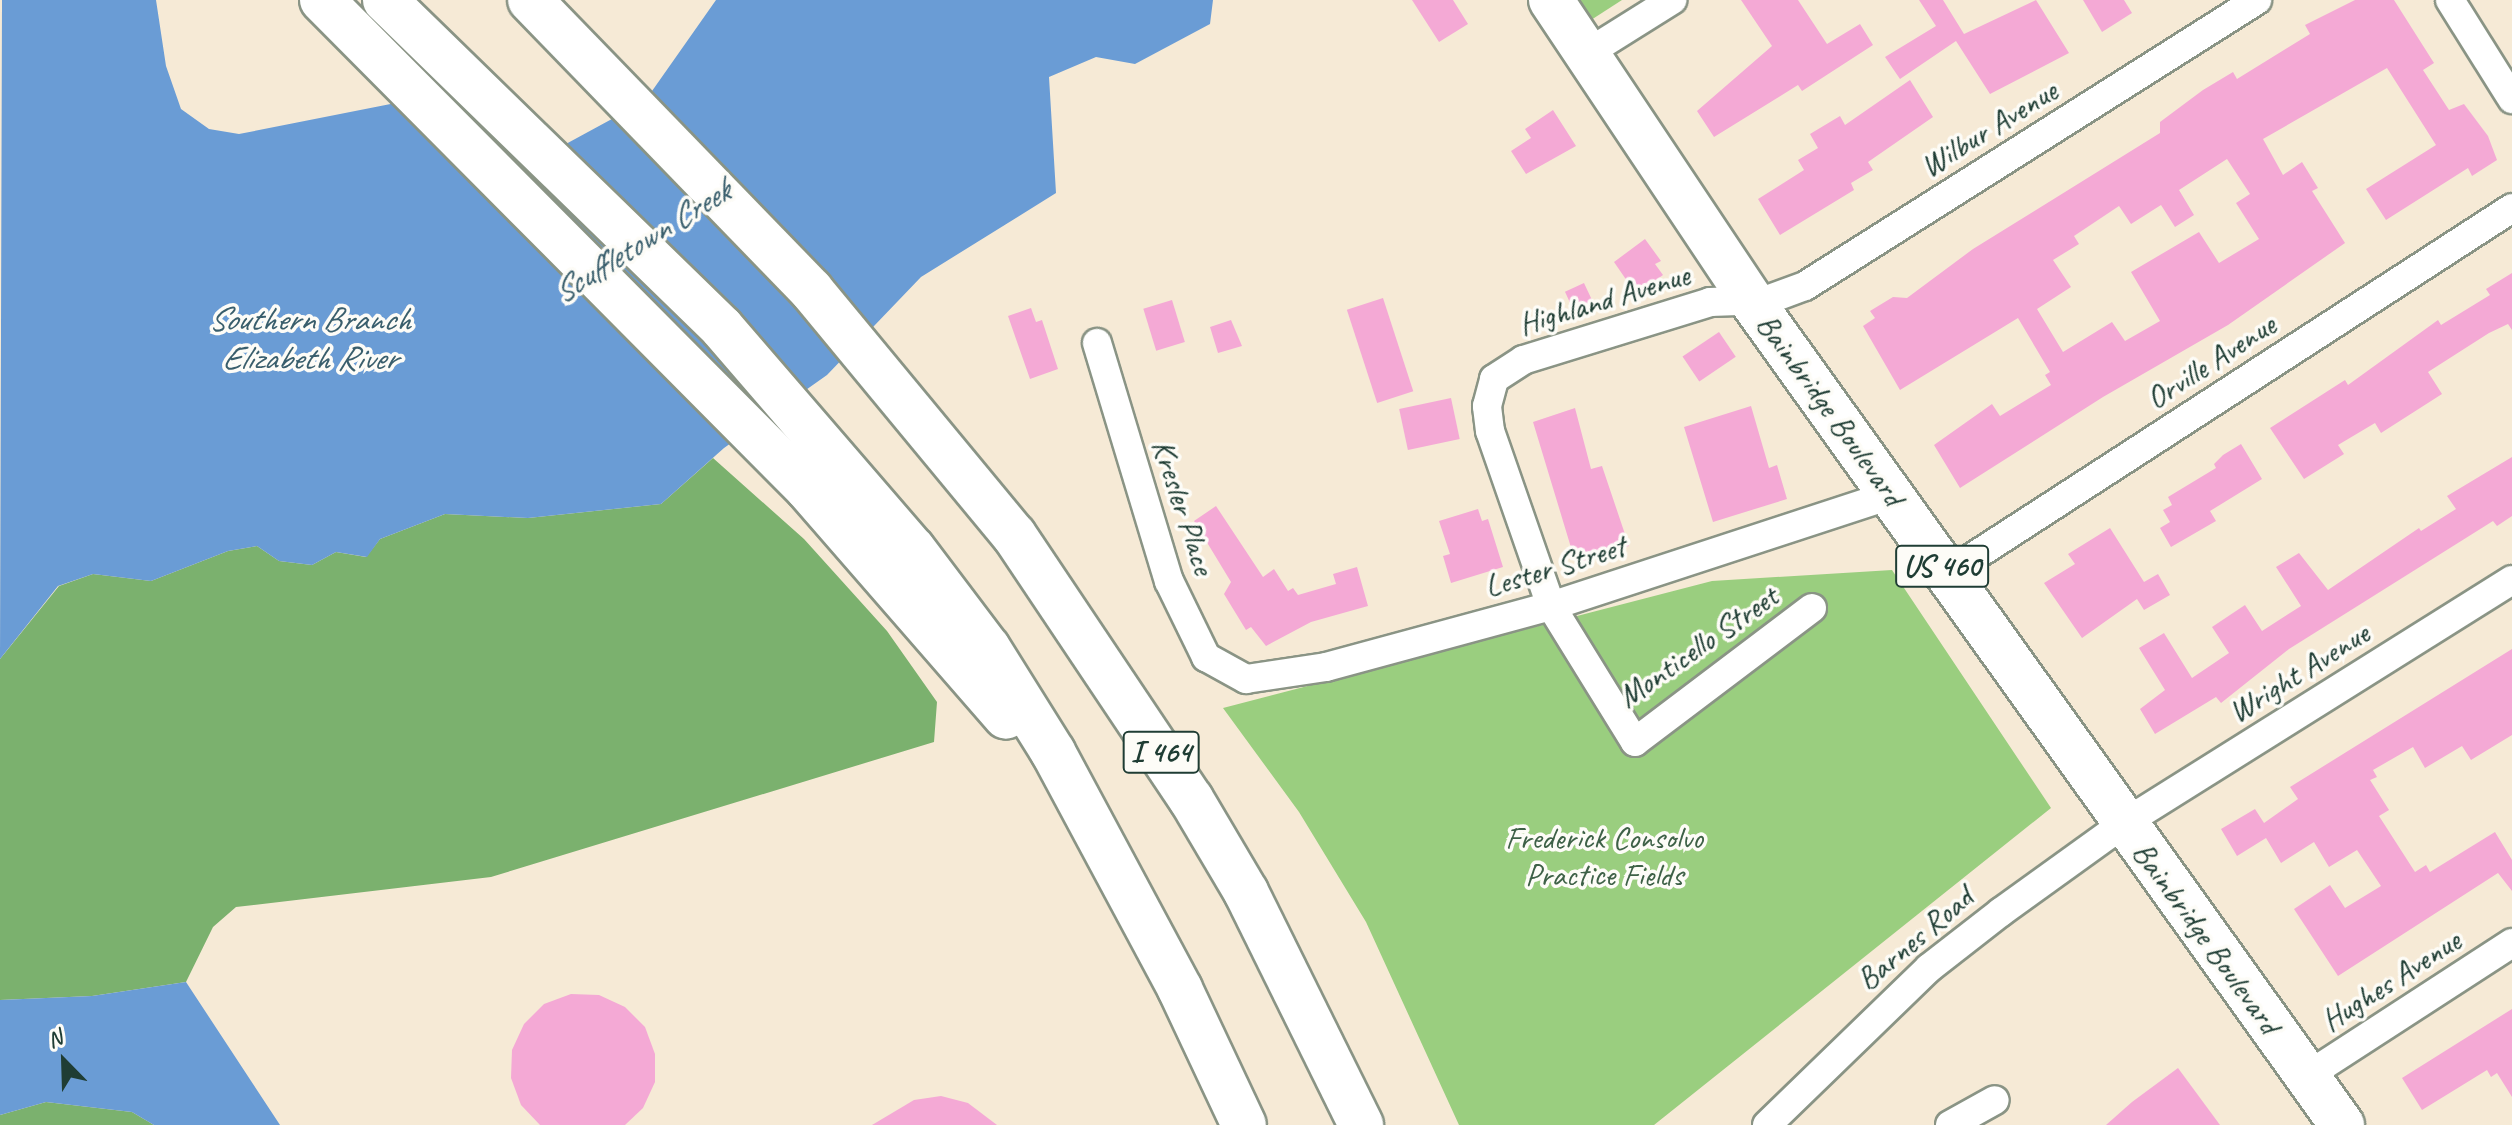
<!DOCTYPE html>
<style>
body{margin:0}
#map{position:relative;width:2512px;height:1125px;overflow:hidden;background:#f6ead6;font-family:Caveat,sans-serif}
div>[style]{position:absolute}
.green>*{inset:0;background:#9ace7f}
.forest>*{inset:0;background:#7bb16e}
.water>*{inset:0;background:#6a9cd5}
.building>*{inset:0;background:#f4a9d5;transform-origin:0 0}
.roads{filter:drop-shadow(2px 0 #8a9485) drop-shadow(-2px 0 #8a9485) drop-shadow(0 2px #8a9485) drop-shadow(0 -2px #8a9485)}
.street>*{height:28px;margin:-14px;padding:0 14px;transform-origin:14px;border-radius:14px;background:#fff}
.primary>*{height:44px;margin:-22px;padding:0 22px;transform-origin:22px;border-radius:22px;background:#fff}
.highway>*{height:44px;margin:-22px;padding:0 22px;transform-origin:22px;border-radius:22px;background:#fff}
span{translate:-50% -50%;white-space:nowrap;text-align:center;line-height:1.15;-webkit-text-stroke:7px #fdfcf7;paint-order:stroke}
.shield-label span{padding:2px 6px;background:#fdfcf7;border:2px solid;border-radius:6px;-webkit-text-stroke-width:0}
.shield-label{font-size:30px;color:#1f3d34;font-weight:700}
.street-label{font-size:32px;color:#1f3d34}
.park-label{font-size:32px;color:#3e6147}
.water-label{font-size:34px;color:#395e6c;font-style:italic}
.north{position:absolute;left:24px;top:1021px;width:80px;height:80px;-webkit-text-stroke:6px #fdfcf7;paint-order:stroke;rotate:337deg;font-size:22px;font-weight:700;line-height:32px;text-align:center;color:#1f3d34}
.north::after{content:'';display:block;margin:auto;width:28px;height:36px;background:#1f3d34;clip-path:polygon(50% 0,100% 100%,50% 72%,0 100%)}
</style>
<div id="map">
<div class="green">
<i style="clip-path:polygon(1578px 0,1622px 0,1591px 20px)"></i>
<i style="clip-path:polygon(1892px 570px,2051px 808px,1654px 1125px,1459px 1125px,1366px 922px,1299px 812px,1223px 708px,1712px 581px)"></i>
</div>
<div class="forest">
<i style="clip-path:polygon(713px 458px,804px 539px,887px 631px,937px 702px,934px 742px,491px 877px,236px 907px,213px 927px,186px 982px,92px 996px,0 1000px,0 659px,59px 586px,93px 574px,151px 581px,228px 551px,257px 546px,279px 561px,312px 565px,336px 552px,366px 557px,380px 539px,445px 514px,528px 518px,661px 504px)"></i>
<i style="clip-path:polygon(46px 1102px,132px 1112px,154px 1125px,0 1125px,0 1115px)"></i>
</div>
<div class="water">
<i style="clip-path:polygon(2px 0,156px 0,166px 66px,181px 109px,209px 129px,239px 134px,426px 97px,517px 150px,553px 151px,645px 101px,716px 0,1213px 0,1210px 24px,1135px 64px,1096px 57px,1049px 77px,1056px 193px,921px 277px,827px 375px,724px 448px,661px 504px,528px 518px,445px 514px,380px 539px,367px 557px,336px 552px,312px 565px,279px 561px,257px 546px,228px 551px,151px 581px,93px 574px,58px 586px,0 659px)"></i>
<i style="clip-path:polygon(186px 982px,280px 1125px,154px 1125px,132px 1112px,46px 1102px,0 1115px,0 1000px,92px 996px)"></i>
</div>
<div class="building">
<i style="clip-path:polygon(1412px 0,1453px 0,1468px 24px,1439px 42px)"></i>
<i style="clip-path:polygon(1741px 0,1798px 0,1827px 44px,1860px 24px,1873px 45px,1802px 91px,1798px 85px,1714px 137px,1697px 111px,1772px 46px)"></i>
<i style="clip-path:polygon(1919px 0,1943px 0,1964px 34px,2036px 0,2069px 53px,1990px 94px,1956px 41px,1900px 79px,1885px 57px,1936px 26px)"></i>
<i style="clip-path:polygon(2083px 0,2124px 0,2132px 13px,2102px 32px)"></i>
<i style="clip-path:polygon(evenodd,2355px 0,2394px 0,2434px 63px,2423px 70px,2449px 110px,2464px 104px,2488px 136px,2497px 160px,2472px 176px,2468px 168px,2386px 220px,2366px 189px,2436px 145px,2387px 68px,2263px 139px,2283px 175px,2302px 162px,2318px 188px,2312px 191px,2345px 243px,2228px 325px,2103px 397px,1960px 488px,1934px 445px,1992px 404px,2000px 416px,2051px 385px,2045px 375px,2050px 372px,2018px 318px,1900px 390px,1863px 326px,1875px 318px,1870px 311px,1893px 297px,1907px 298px,1973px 249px,2160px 133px,2160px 122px,2203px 90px,2233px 72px,2237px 79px,2310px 34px,2305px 25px,2355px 0,2227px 159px,2250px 194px,2236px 203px,2259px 239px,2219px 263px,2199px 232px,2131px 272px,2160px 321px,2125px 341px,2112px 322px,2063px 352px,2037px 309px,2071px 287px,2053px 260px,2079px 244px,2074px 236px,2119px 206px,2131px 224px,2161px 205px,2175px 227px,2194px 215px,2179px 190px,2227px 159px)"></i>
<i style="clip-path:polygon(1910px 80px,1933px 117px,1868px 162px,1873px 170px,1851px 183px,1854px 190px,1780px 235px,1758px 199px,1804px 170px,1798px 160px,1818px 148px,1810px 134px,1840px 116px,1845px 125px)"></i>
<i style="clip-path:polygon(1553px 110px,1576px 146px,1526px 174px,1511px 151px,1531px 138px,1525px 129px)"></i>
<i style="clip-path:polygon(1645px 239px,1661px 261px,1655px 264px,1663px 275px,1636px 294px,1614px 262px)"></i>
<i style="clip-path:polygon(2512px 273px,2512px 330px,2508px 324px,2489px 333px,2428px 372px,2442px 394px,2381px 433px,2375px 423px,2338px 445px,2344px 454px,2304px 479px,2270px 428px,2345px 380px,2348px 385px,2438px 320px,2441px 325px,2490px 295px,2486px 289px)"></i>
<i style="left:1584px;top:283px;width:23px;height:21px;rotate:65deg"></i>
<i style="left:1383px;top:298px;width:98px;height:38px;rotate:72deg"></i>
<i style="left:1172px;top:300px;width:44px;height:30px;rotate:73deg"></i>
<i style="clip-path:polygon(1031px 308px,1036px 322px,1042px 320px,1058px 369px,1030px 379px,1008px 316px)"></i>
<i style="clip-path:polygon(1231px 320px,1242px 346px,1218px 353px,1210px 327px)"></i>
<i style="left:1719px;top:332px;width:30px;height:44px;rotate:56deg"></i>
<i style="left:1451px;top:398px;width:42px;height:53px;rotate:78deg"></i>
<i style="clip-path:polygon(1751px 406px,1769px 468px,1777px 465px,1787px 499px,1713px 522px,1684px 427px)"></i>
<i style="clip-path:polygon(1575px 408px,1591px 469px,1602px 466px,1629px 546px,1576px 564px,1533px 422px)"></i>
<i style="clip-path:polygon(2241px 444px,2262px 479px,2210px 511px,2216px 521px,2171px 547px,2160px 528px,2170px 522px,2163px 510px,2172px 505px,2168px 497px,2216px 468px,2214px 464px,2223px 455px)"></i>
<i style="clip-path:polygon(2512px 457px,2512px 516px,2497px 526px,2493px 521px,2289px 649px,2221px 703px,2216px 697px,2155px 734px,2140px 709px,2165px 690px,2139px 648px,2164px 633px,2192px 678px,2229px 653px,2212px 627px,2245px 605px,2262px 631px,2301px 606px,2276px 567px,2299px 553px,2328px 590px,2419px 528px,2421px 531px,2456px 509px,2447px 496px)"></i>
<i style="clip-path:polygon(1216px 506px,1263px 577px,1274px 569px,1288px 591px,1293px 588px,1298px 595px,1336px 584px,1333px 574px,1357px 567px,1368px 606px,1311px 622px,1266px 646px,1251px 627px,1246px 630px,1224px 594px,1231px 582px,1194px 521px)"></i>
<i style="clip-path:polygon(1478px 509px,1482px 521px,1488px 519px,1503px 567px,1451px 583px,1443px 556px,1450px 554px,1439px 521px)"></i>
<i style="clip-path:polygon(2110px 528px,2144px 582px,2158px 574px,2170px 595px,2144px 610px,2137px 599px,2082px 638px,2044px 583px,2075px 564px,2068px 554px)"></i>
<i style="clip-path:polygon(2512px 649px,2512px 735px,2471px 760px,2462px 746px,2425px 768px,2413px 747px,2373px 770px,2377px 777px,2370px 780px,2389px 810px,2379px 816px,2415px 872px,2426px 865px,2430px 872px,2495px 832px,2512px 860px,2512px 891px,2498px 873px,2338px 976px,2294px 909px,2330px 885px,2345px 908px,2381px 886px,2357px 850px,2329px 867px,2314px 842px,2281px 863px,2266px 838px,2237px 856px,2221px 829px,2255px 809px,2264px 823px,2298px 799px,2290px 787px)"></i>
<i style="clip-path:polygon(571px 994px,599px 995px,625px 1007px,645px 1027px,655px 1054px,655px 1082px,643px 1108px,625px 1125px,540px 1125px,521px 1105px,511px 1078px,512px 1050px,524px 1024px,544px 1004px)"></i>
<i style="clip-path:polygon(2512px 1009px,2512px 1097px,2497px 1073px,2491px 1077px,2487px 1070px,2422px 1110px,2402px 1078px)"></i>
<i style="clip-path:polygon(2178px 1068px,2220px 1125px,2106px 1125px,2132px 1102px)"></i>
<i style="clip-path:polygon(941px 1096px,968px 1103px,997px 1125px,872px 1125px,914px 1100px)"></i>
</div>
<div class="roads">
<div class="street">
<i style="left:2450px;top:0;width:117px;rotate:57.9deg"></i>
<i style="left:1586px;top:54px;width:102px;rotate:-32.1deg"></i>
<i style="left:1097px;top:343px;width:249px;rotate:73.2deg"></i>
<i style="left:1169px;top:581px;width:85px;rotate:64deg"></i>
<i style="left:1206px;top:657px;width:46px;rotate:28.8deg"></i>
<i style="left:1246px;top:679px;width:81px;rotate:-8.5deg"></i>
<i style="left:1326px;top:667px;width:233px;rotate:-15.2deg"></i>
<i style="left:1551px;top:606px;width:358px;rotate:-18.1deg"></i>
<i style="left:1947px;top:574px;width:673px;rotate:-32.93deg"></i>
<i style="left:1812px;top:608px;width:222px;rotate:142.9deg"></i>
<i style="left:1635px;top:742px;width:160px;rotate:-121.7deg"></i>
<i style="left:1551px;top:606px;width:185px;rotate:-109.2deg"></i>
<i style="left:1490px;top:431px;width:25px;rotate:-97deg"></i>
<i style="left:1487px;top:406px;width:28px;rotate:-75deg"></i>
<i style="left:1494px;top:379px;width:35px;rotate:-33deg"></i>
<i style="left:1523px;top:360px;width:196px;rotate:-17.2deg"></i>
<i style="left:1710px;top:302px;width:57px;rotate:-2deg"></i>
<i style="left:1767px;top:300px;width:40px;rotate:-20.2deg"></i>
<i style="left:1805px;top:286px;width:535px;rotate:-32.32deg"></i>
<i style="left:2307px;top:1076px;width:244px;rotate:-33deg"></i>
<i style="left:1767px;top:1125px;width:226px;rotate:-44.1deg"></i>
<i style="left:1929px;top:968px;width:91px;rotate:-37.9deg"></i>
<i style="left:2001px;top:912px;width:150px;rotate:-35.8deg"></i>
<i style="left:2123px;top:824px;width:459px;rotate:-32.1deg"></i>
<i style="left:1950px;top:1125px;width:51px;rotate:-29.1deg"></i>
</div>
<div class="primary">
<i style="left:1551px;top:0;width:361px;rotate:56.3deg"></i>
<i style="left:1751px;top:300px;width:1015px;rotate:54.38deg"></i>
</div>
<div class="highway">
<i style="left:322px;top:0;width:688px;rotate:45.18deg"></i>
<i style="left:807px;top:488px;width:303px;rotate:49deg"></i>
<i style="left:385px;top:0;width:470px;rotate:44.2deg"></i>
<i style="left:722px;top:328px;width:292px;rotate:49.2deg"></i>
<i style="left:913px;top:549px;width:124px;rotate:52.9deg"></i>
<i style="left:988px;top:648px;width:123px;rotate:58deg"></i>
<i style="left:1053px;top:752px;width:269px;rotate:61.8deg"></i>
<i style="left:1180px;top:989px;width:150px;rotate:64.8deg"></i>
<i style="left:530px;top:0;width:404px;rotate:45.9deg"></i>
<i style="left:811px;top:290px;width:318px;rotate:50.4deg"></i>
<i style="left:1014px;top:535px;width:318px;rotate:56.2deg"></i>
<i style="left:1191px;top:799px;width:108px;rotate:59.4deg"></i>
<i style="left:1246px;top:892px;width:260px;rotate:63.7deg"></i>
</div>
</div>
<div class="shield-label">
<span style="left:1942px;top:566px">US 460</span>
<span style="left:1161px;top:752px">I 464</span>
</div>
<div class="street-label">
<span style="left:1989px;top:129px;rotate:-32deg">Wilbur Avenue</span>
<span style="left:1604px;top:300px;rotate:-17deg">Highland Avenue</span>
<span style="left:2211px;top:362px;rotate:-33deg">Orville Avenue</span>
<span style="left:1830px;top:410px;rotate:54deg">Bainbridge Boulevard</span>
<span style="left:1183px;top:507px;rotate:72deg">Kresler Place</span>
<span style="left:1555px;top:567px;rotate:-17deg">Lester Street</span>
<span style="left:1698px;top:647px;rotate:-35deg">Monticello Street</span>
<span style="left:2299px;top:673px;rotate:-32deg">Wright Avenue</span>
<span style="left:2206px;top:938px;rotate:54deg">Bainbridge Boulevard</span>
<span style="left:1915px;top:939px;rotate:-40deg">Barnes Road</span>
<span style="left:2391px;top:981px;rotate:-33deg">Hughes Avenue</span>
</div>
<div class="park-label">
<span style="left:1604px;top:857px">Frederick Consolvo<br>Practice Fields</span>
</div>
<div class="water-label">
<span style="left:641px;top:241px;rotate:-32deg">Scuffletown Creek</span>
<span style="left:309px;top:338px">Southern Branch<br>Elizabeth River</span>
</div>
<div class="north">N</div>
</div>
